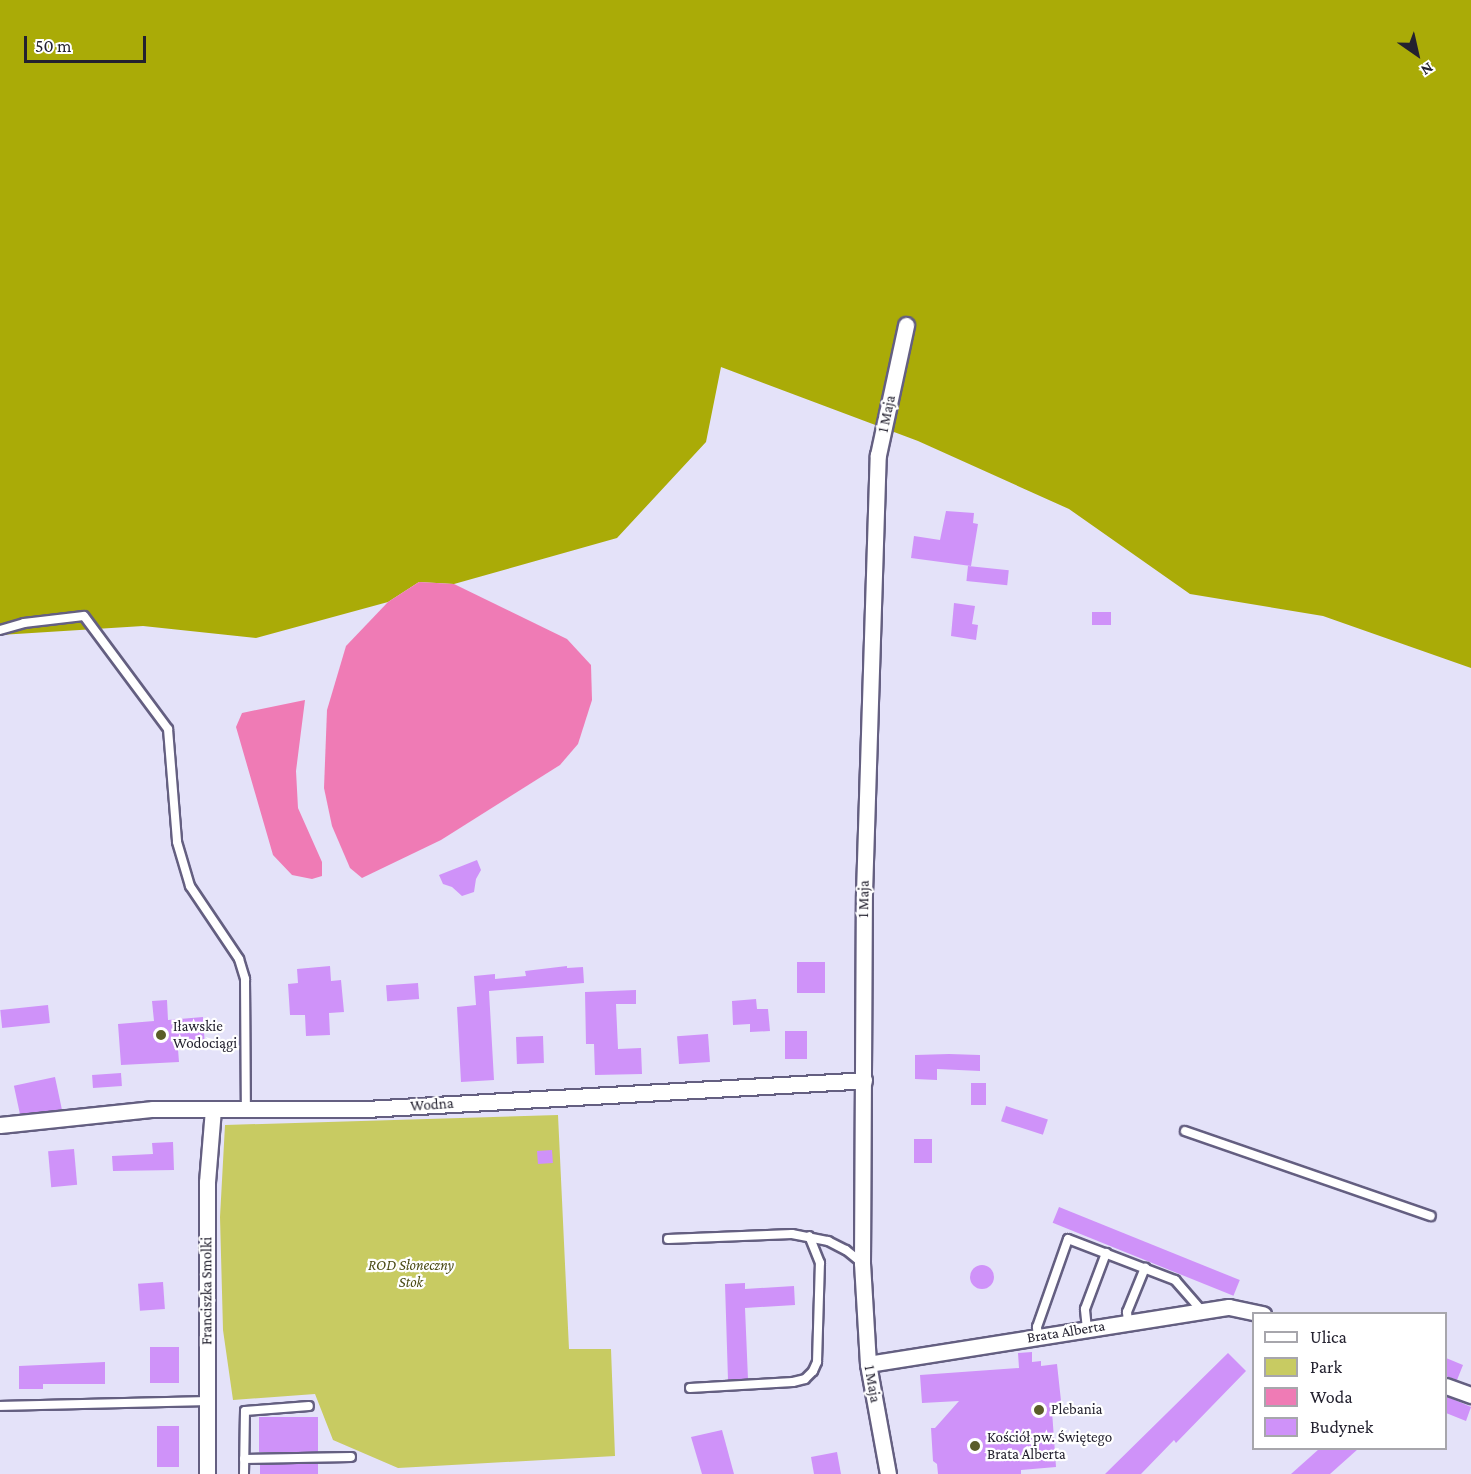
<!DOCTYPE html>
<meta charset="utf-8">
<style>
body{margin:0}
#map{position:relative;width:1471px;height:1474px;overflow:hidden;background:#e4e2f9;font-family:"Crimson Pro",serif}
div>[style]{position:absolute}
.green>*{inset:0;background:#c8cb62}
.forest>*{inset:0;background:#aaab07}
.water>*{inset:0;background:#ef7bb5}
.building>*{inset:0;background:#cf92f9;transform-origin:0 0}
.round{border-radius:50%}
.roads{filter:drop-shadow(2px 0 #645f81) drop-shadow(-2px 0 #645f81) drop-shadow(0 2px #645f81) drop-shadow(0 -2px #645f81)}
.service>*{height:8px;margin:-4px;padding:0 4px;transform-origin:4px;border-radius:4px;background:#fff}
.minor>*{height:15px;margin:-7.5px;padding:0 7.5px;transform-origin:7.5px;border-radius:7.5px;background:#fff}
.dots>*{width:16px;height:16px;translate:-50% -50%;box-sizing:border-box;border:3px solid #fff;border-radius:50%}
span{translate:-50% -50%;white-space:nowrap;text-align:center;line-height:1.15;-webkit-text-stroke:4.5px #fff;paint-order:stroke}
.street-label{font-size:15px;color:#23212f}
.poi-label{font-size:15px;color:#23212f}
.left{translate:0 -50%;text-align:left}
.park-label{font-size:15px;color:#4a4b15;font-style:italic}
.legend{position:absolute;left:1252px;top:1312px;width:195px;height:138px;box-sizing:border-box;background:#fff;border:2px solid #a7a6ac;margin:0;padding:8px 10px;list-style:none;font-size:18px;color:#23212f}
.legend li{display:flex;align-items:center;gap:12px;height:30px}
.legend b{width:30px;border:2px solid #a7a6ac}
.north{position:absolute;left:1387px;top:24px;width:60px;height:60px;-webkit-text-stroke:4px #fff;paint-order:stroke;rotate:146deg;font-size:16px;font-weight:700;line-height:24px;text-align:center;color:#23212f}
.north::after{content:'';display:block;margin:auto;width:21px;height:27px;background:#23212f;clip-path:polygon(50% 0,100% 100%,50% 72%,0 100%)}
.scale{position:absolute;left:24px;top:36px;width:122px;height:27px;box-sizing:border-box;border:3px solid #23212f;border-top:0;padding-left:8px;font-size:18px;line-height:21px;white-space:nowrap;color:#23212f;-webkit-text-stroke:4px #fff;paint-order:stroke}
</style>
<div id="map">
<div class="green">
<i style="clip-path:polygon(558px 1115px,569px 1349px,611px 1349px,615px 1456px,398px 1468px,333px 1440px,315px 1394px,233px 1400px,223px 1330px,220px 1217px,225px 1125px)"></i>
</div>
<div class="forest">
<i style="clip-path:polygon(0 0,1471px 0,1471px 668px,1323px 616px,1190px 594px,1069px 509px,918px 441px,721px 367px,706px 442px,617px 538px,454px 584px,419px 582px,388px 602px,256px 638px,143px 626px,0 635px)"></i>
</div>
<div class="water">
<i style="clip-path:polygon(419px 582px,454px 584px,567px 639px,591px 665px,592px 700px,578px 744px,560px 765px,441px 840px,362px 878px,350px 868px,332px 826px,324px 788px,327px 710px,346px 646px,388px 602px)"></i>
<i style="clip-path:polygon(305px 700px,296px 771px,298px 808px,322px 862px,322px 876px,312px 879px,292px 875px,273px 855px,236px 727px,242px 713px)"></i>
</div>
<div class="building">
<i style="clip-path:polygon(946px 511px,974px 513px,973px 523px,978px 524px,971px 566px,911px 558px,914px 536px,940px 540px)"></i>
<i style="left:968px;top:566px;width:41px;height:15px;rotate:6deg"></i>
<i style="clip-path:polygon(954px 603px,975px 606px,972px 624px,978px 625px,976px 640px,951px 636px)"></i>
<i style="left:1092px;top:612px;width:19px;height:13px"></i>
<i style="clip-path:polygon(477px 860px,481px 870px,476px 879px,474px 892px,462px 896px,452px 887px,443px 884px,439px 875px)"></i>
<i style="left:825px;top:962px;width:31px;height:28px;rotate:90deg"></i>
<i style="clip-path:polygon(330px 966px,331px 981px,341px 980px,344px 1012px,329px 1013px,330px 1035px,306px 1036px,305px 1015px,290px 1015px,288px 984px,298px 983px,297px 969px)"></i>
<i style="clip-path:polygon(567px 966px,567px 968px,583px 967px,584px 983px,489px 991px,494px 1080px,461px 1082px,457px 1007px,476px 1005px,474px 976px,495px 974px,495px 979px,526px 976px,525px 971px)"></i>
<i style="left:418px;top:983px;width:16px;height:32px;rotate:86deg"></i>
<i style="clip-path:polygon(636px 990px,636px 1004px,616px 1004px,618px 1049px,641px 1048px,642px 1074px,595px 1075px,594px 1044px,586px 1044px,585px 992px)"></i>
<i style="clip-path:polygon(756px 999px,757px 1009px,768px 1009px,770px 1031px,750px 1032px,750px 1024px,733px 1025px,732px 1001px)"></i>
<i style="clip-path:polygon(167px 1000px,168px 1020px,203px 1017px,205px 1047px,178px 1049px,179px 1062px,121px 1065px,118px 1024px,154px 1021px,152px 1001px)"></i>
<i style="left:48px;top:1005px;width:18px;height:48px;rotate:84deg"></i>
<i style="left:785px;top:1031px;width:22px;height:28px"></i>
<i style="left:708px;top:1034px;width:28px;height:31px;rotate:86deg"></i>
<i style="left:543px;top:1036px;width:27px;height:27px;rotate:88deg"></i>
<i style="clip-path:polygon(949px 1054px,980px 1055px,980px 1071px,937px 1069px,937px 1080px,915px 1079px,915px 1055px)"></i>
<i style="left:121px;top:1073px;width:13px;height:29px;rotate:86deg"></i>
<i style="left:55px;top:1077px;width:33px;height:42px;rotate:78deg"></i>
<i style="left:971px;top:1083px;width:15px;height:22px"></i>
<i style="left:1006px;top:1106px;width:44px;height:16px;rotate:18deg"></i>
<i style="left:914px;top:1139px;width:18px;height:24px"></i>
<i style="clip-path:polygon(173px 1142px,174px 1170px,113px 1171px,112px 1156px,153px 1154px,152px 1143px)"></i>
<i style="left:74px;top:1149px;width:36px;height:26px;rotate:85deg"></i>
<i style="left:552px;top:1150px;width:13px;height:15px;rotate:86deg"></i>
<i style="left:1059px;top:1207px;width:195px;height:17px;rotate:22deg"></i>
<i class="round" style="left:970px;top:1265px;width:24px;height:24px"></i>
<i style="left:163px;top:1282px;width:27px;height:25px;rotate:86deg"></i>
<i style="clip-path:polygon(745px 1283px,745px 1289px,794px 1286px,795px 1305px,745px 1308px,748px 1379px,728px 1380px,725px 1284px)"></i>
<i style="left:150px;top:1347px;width:29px;height:36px"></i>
<i style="clip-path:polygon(1032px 1352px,1032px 1362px,1041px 1361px,1041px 1366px,1057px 1364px,1062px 1410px,1052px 1411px,1056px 1467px,1021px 1470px,1021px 1474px,938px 1474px,937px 1464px,933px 1461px,931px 1428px,935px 1428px,959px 1401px,922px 1403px,920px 1375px,1019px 1368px,1018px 1353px)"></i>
<i style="clip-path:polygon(1228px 1353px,1246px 1371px,1176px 1443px,1174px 1440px,1141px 1474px,1105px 1474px)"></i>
<i style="clip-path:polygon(1446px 1358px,1463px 1365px,1457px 1380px,1446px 1376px)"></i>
<i style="clip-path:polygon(105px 1362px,105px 1384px,43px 1384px,43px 1389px,19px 1389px,19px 1366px)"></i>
<i style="clip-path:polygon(1446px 1396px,1471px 1407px,1466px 1421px,1446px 1413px)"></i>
<i style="left:318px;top:1417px;width:35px;height:59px;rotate:90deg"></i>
<i style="left:157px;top:1426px;width:22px;height:41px"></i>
<i style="clip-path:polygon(722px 1430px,734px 1474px,702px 1474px,691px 1437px)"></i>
<i style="clip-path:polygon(1319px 1449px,1358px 1449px,1330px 1474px,1291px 1474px)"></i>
<i style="clip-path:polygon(837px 1452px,841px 1474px,814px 1474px,811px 1457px)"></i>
<i style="left:318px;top:1464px;width:10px;height:58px;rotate:90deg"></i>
</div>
<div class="roads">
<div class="service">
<i style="left:0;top:630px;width:25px;rotate:-16deg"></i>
<i style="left:24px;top:623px;width:60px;rotate:-6.7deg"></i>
<i style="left:84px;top:616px;width:141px;rotate:53.4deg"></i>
<i style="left:168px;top:729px;width:113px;rotate:85.4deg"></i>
<i style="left:177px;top:842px;width:46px;rotate:73.5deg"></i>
<i style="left:190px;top:886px;width:88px;rotate:56.1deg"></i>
<i style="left:239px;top:959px;width:21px;rotate:73deg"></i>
<i style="left:245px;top:979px;width:131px;rotate:89.6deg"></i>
<i style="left:1185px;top:1131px;width:260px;rotate:19.1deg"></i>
<i style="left:668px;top:1239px;width:124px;rotate:-2.3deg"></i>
<i style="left:792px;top:1234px;width:37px;rotate:11deg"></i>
<i style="left:828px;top:1241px;width:20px;rotate:27deg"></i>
<i style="left:846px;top:1250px;width:19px;rotate:39deg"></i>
<i style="left:1128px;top:1323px;width:11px;rotate:-95deg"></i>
<i style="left:1127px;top:1312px;width:48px;rotate:-67.8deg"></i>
<i style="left:1087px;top:1329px;width:20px;rotate:-96deg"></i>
<i style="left:1085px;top:1309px;width:60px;rotate:-69.4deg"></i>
<i style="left:1038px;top:1337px;width:10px;rotate:-96deg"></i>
<i style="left:1037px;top:1327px;width:93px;rotate:-70.6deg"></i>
<i style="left:1068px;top:1239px;width:115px;rotate:21deg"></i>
<i style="left:1175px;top:1280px;width:41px;rotate:48.9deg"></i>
<i style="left:690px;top:1388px;width:103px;rotate:-3.3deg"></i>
<i style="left:793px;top:1382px;width:12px;rotate:-14deg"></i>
<i style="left:805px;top:1379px;width:11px;rotate:-45deg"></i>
<i style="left:813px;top:1371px;width:10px;rotate:-66deg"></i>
<i style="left:817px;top:1362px;width:99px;rotate:-88.3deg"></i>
<i style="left:820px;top:1263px;width:29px;rotate:-112deg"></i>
<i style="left:0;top:1406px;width:205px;rotate:-1.4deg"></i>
<i style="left:244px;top:1459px;width:107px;rotate:-1.1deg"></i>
<i style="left:244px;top:1474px;width:63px;rotate:-89.1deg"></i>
<i style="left:245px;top:1411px;width:64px;rotate:-4.5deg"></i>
</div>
<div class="minor">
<i style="left:0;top:1125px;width:154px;rotate:-6deg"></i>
<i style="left:153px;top:1109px;width:213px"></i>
<i style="left:366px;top:1109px;width:499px;rotate:-3.3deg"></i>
<i style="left:868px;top:1364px;width:365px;rotate:-9deg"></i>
<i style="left:1229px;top:1307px;width:35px;rotate:12deg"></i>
<i style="left:1446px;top:1386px;width:27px;rotate:20deg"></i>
<i style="left:207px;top:1474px;width:292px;rotate:-90deg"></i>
<i style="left:207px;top:1182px;width:73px;rotate:-85.3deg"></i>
<i style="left:888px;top:1474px;width:112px;rotate:-100.3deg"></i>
<i style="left:868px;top:1364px;width:101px;rotate:-93.4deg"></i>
<i style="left:862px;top:1263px;width:370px;rotate:-89.7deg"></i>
<i style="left:864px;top:893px;width:438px;rotate:-88.2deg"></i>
<i style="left:878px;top:455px;width:133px;rotate:-77.8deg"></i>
</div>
</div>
<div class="dots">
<i style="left:161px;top:1035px;background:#5a5c29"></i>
<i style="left:1039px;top:1410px;background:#5a5c29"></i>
<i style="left:975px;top:1446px;background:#5a5c29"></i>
</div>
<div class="street-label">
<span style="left:887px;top:414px;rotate:-78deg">1 Maja</span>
<span style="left:864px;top:899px;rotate:-89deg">1 Maja</span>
<span style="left:432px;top:1105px;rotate:-4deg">Wodna</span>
<span style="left:207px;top:1291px;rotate:-90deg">Franciszka Smolki</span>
<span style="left:1066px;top:1332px;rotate:-9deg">Brata Alberta</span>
<span style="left:872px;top:1384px;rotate:80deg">1 Maja</span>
</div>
<div class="poi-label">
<span class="left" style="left:173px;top:1035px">Iławskie<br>Wodociągi</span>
<span class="left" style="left:1051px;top:1410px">Plebania</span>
<span class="left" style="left:987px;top:1446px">Kościół pw. Świętego<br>Brata Alberta</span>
</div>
<div class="park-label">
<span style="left:411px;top:1274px">ROD Słoneczny<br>Stok</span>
</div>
<ul class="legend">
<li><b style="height:8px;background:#fff"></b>Ulica</li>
<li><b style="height:16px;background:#c8cb62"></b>Park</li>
<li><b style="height:16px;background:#ef7bb5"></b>Woda</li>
<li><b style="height:16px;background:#cf92f9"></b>Budynek</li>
</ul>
<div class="north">N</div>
<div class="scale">50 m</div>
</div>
